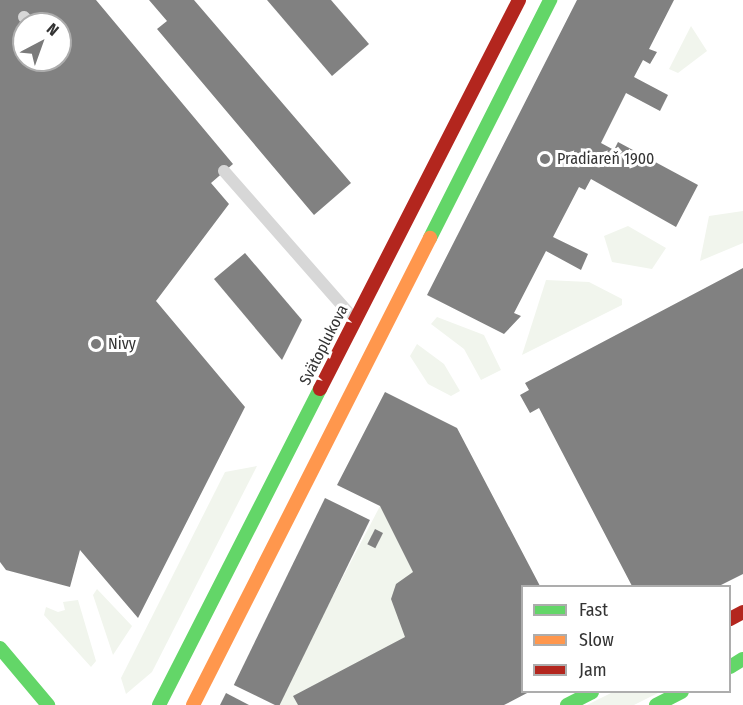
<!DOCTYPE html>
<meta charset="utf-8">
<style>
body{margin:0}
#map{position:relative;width:743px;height:705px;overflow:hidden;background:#fff;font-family:"Fira Sans Condensed",sans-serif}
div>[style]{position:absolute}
.green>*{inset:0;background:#f1f5ed}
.building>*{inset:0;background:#818181;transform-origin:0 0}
.lane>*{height:12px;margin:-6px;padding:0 6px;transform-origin:6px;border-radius:6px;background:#d7d7d7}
.fast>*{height:14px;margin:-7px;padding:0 7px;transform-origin:7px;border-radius:7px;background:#63d668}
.slow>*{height:14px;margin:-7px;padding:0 7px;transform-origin:7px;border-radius:7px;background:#ff974d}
.jam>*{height:14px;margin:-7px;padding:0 7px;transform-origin:7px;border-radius:7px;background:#b3261e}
.dots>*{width:16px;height:16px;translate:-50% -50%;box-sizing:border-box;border:3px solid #fff;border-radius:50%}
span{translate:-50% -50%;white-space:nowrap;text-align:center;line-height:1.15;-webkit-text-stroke:6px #fff;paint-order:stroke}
.poi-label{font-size:16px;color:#333}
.left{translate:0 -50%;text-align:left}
.street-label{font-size:16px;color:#333}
.legend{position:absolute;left:521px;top:585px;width:210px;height:108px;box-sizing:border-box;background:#fff;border:2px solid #adadad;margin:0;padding:8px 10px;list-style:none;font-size:18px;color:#333}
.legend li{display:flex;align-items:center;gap:12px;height:30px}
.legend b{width:30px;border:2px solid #adadad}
.north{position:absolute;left:12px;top:12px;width:60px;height:60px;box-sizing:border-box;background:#fff;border:2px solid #adadad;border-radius:50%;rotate:41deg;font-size:16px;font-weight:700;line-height:24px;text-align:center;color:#333}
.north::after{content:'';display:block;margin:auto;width:21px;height:27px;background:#7a7a7a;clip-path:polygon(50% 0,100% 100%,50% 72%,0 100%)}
</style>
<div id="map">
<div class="green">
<i style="clip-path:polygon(691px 26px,707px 51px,678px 73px,669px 69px)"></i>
<i style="clip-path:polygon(743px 211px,743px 243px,700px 261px,709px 216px)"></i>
<i style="clip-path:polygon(628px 226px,666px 248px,652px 269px,612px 262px,604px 236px)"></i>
<i style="clip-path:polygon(546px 280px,589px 282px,622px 299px,622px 305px,522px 355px)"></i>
<i style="clip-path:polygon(437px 317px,484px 335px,501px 370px,481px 380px,464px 349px,431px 324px)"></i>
<i style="clip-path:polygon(417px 344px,444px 364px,460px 391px,451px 396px,428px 384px,410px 356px)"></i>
<i style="clip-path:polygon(402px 464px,439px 533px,387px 705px,276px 705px)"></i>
<i style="clip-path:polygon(257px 466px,152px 672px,126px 694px,121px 678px,225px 472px)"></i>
<i style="clip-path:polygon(97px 589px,132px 626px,113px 655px,93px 595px)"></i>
<i style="clip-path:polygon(78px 600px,96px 661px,91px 667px,44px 615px,46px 607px,58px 612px,65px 610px,63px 602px)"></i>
<i style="clip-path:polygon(613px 692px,660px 692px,634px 705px,587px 705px)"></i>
</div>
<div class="building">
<i style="clip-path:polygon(evenodd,0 0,96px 0,233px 164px,211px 183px,229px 204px,156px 301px,245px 407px,138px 618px,80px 550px,70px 587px,6px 570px,0 562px,0 0,24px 24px,60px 24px,60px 60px,24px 60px,24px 24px)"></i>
<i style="clip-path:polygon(149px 0,194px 0,351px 183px,314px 215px,157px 29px,167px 21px)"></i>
<i style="clip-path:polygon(267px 0,331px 0,369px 44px,332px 76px)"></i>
<i style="clip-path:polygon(577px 0,674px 0,649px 49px,657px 52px,650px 64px,643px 60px,634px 77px,668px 95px,660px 111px,626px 93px,601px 143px,614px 150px,618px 142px,698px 185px,676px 227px,591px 179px,585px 190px,579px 187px,553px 237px,588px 254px,581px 270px,546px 251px,514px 313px,521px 316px,504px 334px,427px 295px)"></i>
<i style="clip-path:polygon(245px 253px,302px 320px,282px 360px,214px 279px)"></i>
<i style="clip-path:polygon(743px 268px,743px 574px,719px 586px,632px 586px,539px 408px,530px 413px,520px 395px,529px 390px,525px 383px)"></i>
<i style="clip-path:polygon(385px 392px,457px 428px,540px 586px,522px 586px,522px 692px,529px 692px,504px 705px,298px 705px,293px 696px,405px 637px,391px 599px,396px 584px,413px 572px,380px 506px,337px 485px)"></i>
<i style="left:325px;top:498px;width:50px;height:208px;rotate:26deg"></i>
<i style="left:375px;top:529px;width:9px;height:17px;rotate:27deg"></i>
<i style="clip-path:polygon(226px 693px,249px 705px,220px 705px)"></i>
</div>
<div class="lane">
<i style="left:24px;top:17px;width:9px;rotate:49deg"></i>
<i style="left:224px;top:171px;width:197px;rotate:48.7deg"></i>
</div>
<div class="fast">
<i style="left:430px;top:238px;width:267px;rotate:-63.2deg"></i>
<i style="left:0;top:648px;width:75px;rotate:49.9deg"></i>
<i style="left:730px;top:667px;width:15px;rotate:-32deg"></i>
<i style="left:159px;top:705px;width:355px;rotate:-63deg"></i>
<i style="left:567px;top:705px;width:28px;rotate:-27deg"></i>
<i style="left:656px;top:705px;width:29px;rotate:-27deg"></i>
</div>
<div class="slow">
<i style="left:193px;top:705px;width:524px;rotate:-63.09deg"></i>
</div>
<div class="jam">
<i style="left:320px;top:389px;width:437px;rotate:-62.9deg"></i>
<i style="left:730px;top:619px;width:15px;rotate:-28deg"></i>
</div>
<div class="dots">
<i style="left:545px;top:159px;background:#7a7a7a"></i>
<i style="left:96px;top:344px;background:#7a7a7a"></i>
</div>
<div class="poi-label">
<span class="left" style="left:557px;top:159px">Pradiareň 1900</span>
<span class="left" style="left:108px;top:344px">Nivy</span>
</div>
<div class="street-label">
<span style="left:324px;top:345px;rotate:-63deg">Svätoplukova</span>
</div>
<ul class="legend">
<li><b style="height:8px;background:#63d668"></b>Fast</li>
<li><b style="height:8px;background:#ff974d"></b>Slow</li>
<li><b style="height:8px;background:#b3261e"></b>Jam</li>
</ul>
<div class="north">N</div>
</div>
